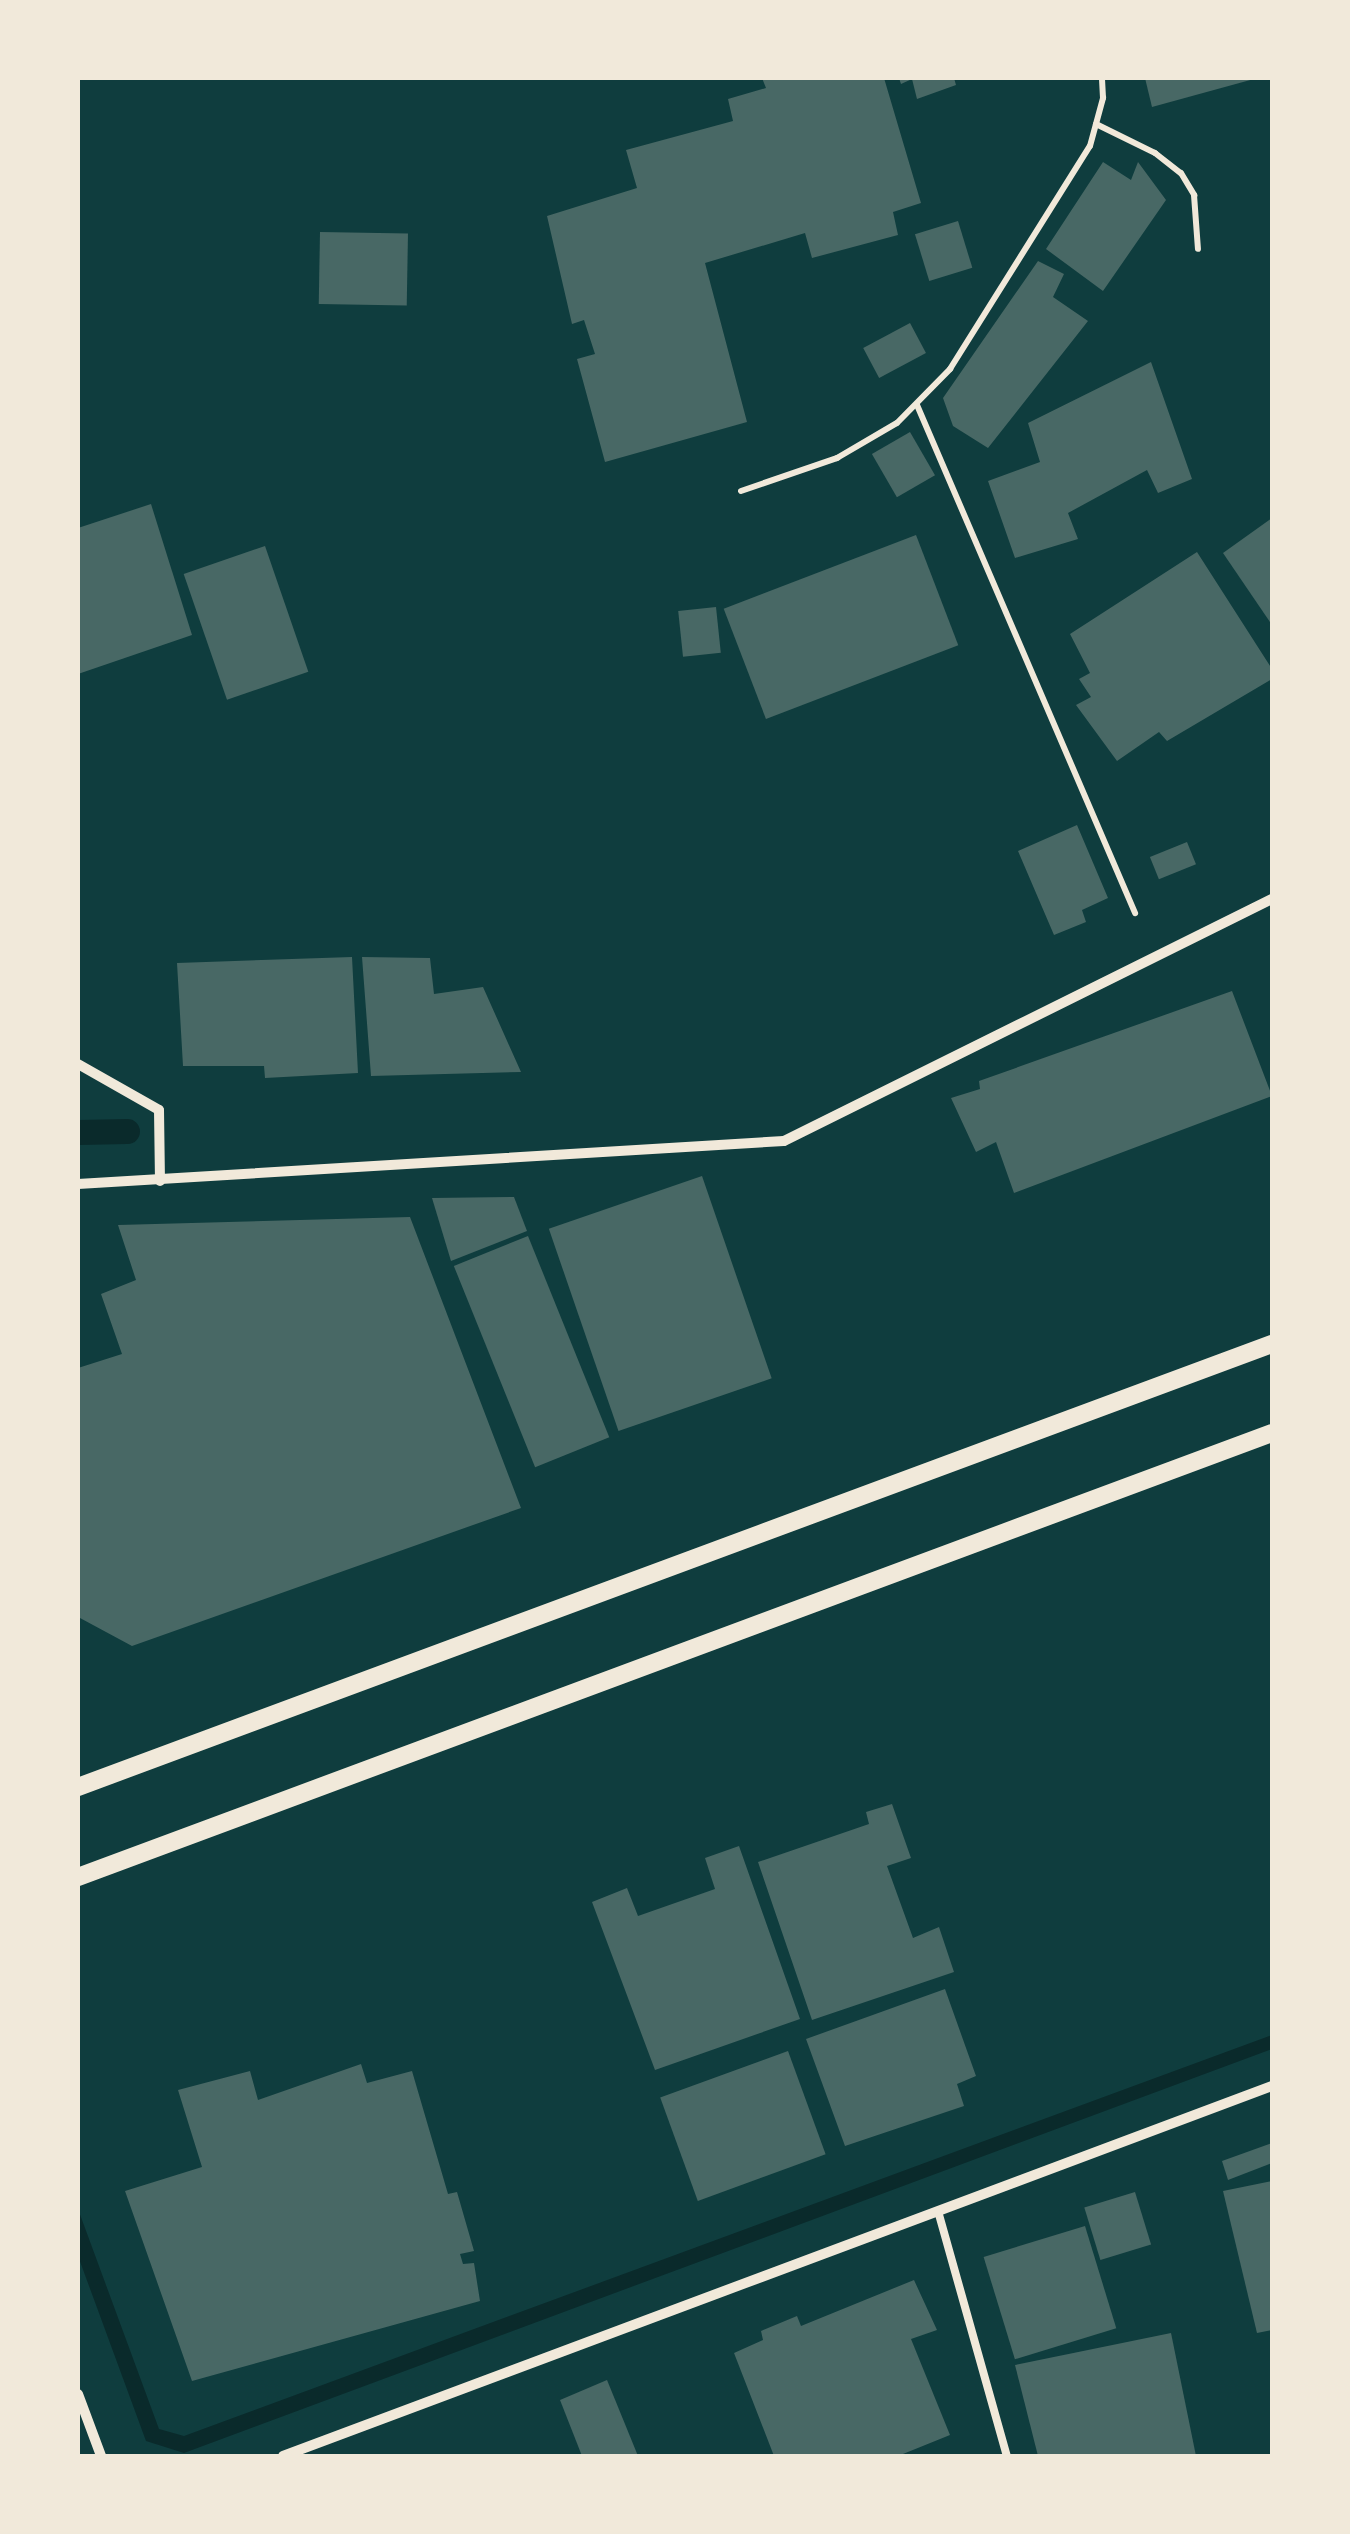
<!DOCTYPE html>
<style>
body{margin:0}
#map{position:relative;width:1350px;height:2534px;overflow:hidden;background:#0f3d3e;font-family:Cabin,sans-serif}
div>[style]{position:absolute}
.water>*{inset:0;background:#0a2a2b}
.stream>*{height:25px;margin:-12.5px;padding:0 12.5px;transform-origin:12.5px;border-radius:12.5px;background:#0a2a2b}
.building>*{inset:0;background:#486865;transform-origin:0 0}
.path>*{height:6px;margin:-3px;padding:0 3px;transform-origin:3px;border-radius:3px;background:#f1e9da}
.service>*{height:8px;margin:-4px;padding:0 4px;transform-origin:4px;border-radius:4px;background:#f1e9da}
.minor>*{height:10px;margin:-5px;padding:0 5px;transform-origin:5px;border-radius:5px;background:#f1e9da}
.tertiary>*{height:18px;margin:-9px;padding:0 9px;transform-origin:9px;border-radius:9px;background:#f1e9da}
span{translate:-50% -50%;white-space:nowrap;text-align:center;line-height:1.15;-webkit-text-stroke:10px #f1e9da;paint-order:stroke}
.frame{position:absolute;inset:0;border:80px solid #f1e9da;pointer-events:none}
</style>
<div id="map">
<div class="water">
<i style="clip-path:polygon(1272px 2035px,1272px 2049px,184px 2453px,146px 2441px,78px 2256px,78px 2209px,159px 2429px,184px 2436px)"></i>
</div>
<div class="stream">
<i style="left:78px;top:1132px;width:49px;rotate:-1.2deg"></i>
</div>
<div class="building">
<i style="clip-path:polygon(762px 78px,884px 78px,921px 203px,893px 212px,898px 235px,812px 258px,805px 233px,705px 263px,747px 422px,605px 462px,577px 359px,595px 354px,584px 320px,572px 324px,547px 216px,637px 188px,626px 150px,733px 121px,728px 99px,766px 88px)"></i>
<i style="clip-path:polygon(899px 78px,954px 78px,956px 85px,917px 99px,912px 79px,901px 84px)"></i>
<i style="clip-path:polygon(1145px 78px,1254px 78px,1254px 79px,1152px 107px)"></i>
<i style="clip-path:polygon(1103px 162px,1131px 180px,1138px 162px,1166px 200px,1103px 291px,1046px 249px)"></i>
<i style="left:958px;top:221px;width:49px;height:45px;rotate:73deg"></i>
<i style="left:320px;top:232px;width:88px;height:72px;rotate:1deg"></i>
<i style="clip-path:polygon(1038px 261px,1064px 274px,1053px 297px,1088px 321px,988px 448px,953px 426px,943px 398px)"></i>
<i style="left:910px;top:323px;width:34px;height:53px;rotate:62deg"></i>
<i style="clip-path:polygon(1151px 362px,1192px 479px,1158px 493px,1147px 470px,1068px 513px,1078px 539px,1015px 558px,988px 481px,1040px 462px,1028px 423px)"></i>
<i style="left:910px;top:432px;width:50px;height:44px;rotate:60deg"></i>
<i style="clip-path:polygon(151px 504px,192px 635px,78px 674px,78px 528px)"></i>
<i style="clip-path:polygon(1272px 518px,1272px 625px,1223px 553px)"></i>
<i style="left:916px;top:535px;width:118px;height:206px;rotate:69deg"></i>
<i style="left:265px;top:546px;width:133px;height:86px;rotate:71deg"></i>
<i style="clip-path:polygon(1197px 552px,1272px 669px,1272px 679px,1167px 741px,1159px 732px,1117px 761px,1076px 705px,1091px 697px,1079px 679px,1090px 673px,1070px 634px)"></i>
<i style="left:716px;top:607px;width:46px;height:38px;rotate:84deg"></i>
<i style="clip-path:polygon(1077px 825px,1108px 898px,1082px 910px,1086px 922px,1054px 935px,1018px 851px)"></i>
<i style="left:1187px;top:842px;width:24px;height:40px;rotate:68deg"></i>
<i style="clip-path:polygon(352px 957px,358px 1073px,265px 1078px,264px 1066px,183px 1066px,177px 963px)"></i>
<i style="clip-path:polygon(362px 957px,430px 958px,434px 994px,483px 987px,521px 1072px,371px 1076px)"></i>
<i style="clip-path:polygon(1232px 991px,1272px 1096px,1014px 1193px,996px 1142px,976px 1152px,951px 1098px,980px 1089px,979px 1081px)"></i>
<i style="left:702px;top:1176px;width:214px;height:162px;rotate:71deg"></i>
<i style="clip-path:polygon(514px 1197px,527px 1231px,451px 1261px,432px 1198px)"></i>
<i style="clip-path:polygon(410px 1217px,521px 1508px,132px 1646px,80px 1618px,78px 1368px,122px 1354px,101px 1294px,136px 1280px,118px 1225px)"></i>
<i style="left:528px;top:1236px;width:217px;height:80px;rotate:68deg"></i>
<i style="clip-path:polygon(892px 1804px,911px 1858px,887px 1866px,913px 1938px,939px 1927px,954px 1972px,812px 2020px,758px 1862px,869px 1824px,866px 1812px)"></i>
<i style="clip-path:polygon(739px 1846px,800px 2019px,655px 2070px,592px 1902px,627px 1888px,638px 1916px,715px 1889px,705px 1858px)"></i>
<i style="clip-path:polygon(945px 1989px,976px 2076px,957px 2084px,964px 2106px,845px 2146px,806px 2039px)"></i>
<i style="left:788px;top:2051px;width:110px;height:136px;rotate:70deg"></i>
<i style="clip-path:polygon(361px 2064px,367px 2083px,412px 2071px,448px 2194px,457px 2192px,474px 2251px,460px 2254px,463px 2264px,474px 2263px,480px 2301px,192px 2381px,125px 2191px,202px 2167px,178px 2090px,250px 2071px,258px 2100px)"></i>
<i style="clip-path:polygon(1272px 2143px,1272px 2163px,1228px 2180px,1222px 2161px)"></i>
<i style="clip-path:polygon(1272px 2181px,1272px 2330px,1257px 2333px,1223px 2191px)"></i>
<i style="left:1135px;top:2192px;width:55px;height:53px;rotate:73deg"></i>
<i style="left:1085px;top:2226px;width:107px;height:106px;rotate:73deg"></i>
<i style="clip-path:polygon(914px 2280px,937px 2330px,911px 2339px,950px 2435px,898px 2456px,774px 2456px,734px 2353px,763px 2340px,761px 2331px,797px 2316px,801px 2326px)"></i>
<i style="clip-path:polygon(1171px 2333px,1196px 2456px,1038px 2456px,1015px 2365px)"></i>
<i style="clip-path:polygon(607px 2380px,638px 2456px,582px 2456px,560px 2400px)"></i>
</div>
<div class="path">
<i style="left:1096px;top:124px;width:66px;rotate:26.2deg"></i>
<i style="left:1155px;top:153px;width:33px;rotate:38deg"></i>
<i style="left:1181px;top:173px;width:26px;rotate:59deg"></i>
<i style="left:1194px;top:195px;width:54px;rotate:85.8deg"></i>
<i style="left:917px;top:405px;width:553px;rotate:66.77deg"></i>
<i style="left:741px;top:491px;width:102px;rotate:-19deg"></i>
<i style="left:837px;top:458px;width:69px;rotate:-30.3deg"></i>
<i style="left:897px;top:423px;width:76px;rotate:-45.5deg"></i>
<i style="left:950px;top:369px;width:263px;rotate:-57.9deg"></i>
<i style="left:1090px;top:146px;width:50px;rotate:-74.8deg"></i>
<i style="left:1103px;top:98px;width:20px;rotate:-93deg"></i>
</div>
<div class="service">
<i style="left:938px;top:2211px;width:255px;rotate:74.3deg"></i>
</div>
<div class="minor">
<i style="left:78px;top:1064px;width:93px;rotate:29.6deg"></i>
<i style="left:159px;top:1110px;width:71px;rotate:89.2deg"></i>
<i style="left:78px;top:1184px;width:707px;rotate:-3.49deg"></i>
<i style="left:784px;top:1141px;width:545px;rotate:-26.38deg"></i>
<i style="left:78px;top:2394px;width:66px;rotate:69.6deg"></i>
<i style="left:283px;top:2456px;width:1056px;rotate:-20.51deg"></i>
</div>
<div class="tertiary">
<i style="left:78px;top:1787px;width:1274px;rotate:-20.36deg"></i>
<i style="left:78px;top:1877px;width:1274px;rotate:-20.4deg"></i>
</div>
<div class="frame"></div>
</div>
